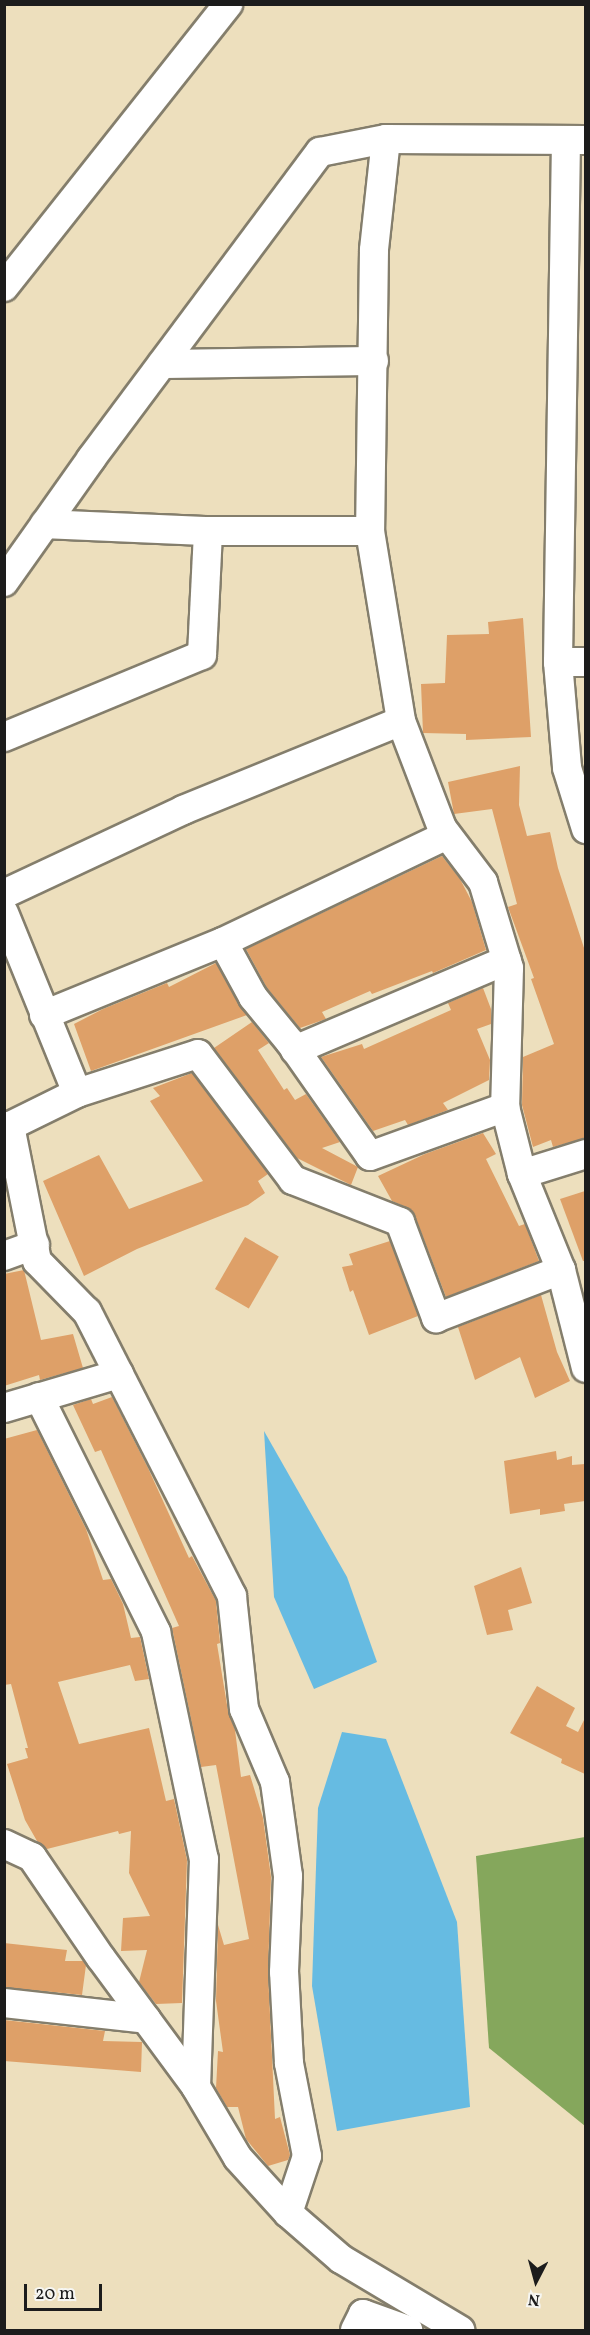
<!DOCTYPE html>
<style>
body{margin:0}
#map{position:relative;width:590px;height:2335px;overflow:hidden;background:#eddfbd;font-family:Vollkorn,serif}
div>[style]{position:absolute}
.forest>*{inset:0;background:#85a75c}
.water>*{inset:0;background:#66bbe2}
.building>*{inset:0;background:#dea068;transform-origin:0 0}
.roads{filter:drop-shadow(2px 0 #847e6c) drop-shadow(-2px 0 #847e6c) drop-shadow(0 2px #847e6c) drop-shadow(0 -2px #847e6c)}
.minor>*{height:28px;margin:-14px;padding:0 14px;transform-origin:14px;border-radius:14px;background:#fff}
span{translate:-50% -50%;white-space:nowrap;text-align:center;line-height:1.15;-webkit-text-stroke:5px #f6f6f2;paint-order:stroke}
.frame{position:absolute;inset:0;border:6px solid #1c1c1c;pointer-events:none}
.north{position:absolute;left:506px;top:2251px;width:60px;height:60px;-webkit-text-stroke:4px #f6f6f2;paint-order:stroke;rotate:186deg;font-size:16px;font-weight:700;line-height:24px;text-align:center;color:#1c1c1c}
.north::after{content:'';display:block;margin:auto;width:21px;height:27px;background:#1c1c1c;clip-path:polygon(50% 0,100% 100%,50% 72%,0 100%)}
.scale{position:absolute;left:24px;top:2284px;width:78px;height:27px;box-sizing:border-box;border:3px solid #1c1c1c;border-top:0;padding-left:8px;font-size:18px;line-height:21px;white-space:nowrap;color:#1c1c1c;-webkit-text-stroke:4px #f6f6f2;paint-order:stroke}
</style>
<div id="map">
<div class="forest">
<i style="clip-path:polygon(585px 1837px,586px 1837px,585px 2126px,489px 2048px,476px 1856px)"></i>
</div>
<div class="water">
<i style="clip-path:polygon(264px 1431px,347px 1577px,377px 1662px,314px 1689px,274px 1597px)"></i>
<i style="clip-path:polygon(342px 1732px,386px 1739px,457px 1922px,470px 2107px,337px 2131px,312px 1986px,318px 1808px)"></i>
</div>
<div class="building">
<i style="clip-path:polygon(523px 618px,531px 737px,466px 740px,466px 734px,423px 733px,421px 684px,445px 683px,447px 635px,489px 634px,488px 622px)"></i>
<i style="clip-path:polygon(520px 766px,519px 805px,527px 836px,550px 832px,558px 868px,585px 951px,585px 1138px,553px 1147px,551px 1140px,533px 1147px,522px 1105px,523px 1057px,554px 1044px,531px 979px,534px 978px,508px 907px,517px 904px,492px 809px,454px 814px,448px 782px)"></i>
<i style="clip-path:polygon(442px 856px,460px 879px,472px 902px,486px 950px,433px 973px,432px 971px,372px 994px,370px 991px,322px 1012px,326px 1019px,300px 1028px,267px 988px,246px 949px)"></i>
<i style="clip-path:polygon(216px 963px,247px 1015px,91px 1071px,74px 1024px,103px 1009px,167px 983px,169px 987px)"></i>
<i style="clip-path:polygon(483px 988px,491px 1009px,491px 1024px,477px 1029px,490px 1060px,489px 1080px,443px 1103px,448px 1110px,408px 1125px,405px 1120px,373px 1131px,321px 1057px,362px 1044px,364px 1049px,451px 1010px,448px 1003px)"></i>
<i style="clip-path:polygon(252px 1022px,269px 1043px,258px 1050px,284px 1090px,287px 1088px,295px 1100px,306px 1094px,340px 1142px,322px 1148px,358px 1167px,351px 1185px,297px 1158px,214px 1048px)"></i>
<i style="clip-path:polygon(192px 1073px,268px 1174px,258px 1181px,265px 1193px,248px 1205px,137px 1249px,84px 1276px,43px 1181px,99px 1155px,129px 1209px,203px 1181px,150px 1101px,160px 1096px,153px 1088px)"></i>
<i style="clip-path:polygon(483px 1133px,496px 1154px,486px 1159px,519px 1226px,525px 1224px,539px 1261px,446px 1297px,415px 1216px,406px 1207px,392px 1201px,378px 1176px,425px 1154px)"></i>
<i style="clip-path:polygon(585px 1191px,585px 1261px,583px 1261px,560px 1199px)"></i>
<i style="left:245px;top:1237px;width:39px;height:60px;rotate:30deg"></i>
<i style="clip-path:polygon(390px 1241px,418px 1316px,369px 1335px,353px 1290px,350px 1292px,342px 1267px,353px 1265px,349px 1254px)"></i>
<i style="clip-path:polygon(24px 1270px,41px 1340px,73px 1334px,83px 1368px,40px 1380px,39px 1375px,4px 1386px,4px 1274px)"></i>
<i style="clip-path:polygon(541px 1295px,557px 1352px,570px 1381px,535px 1398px,520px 1357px,475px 1380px,458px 1327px)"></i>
<i style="clip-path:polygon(112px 1397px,148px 1468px,189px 1558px,192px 1556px,216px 1601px,220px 1643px,217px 1644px,228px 1711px,235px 1730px,241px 1777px,250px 1775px,263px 1818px,271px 1877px,268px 1973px,275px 2119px,280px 2117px,290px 2155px,288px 2160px,268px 2166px,246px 2139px,238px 2107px,227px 2107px,216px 2088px,218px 2051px,223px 2052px,216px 2001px,218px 1925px,224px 1945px,249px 1939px,216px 1765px,201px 1767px,172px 1628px,179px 1626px,101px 1450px,95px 1452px,73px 1405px,91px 1399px,93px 1404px)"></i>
<i style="clip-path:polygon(37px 1430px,86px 1529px,103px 1580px,111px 1579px,123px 1604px,131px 1638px,140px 1637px,149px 1679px,135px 1681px,130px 1665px,58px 1682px,79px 1744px,149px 1728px,166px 1801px,174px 1799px,187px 1860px,182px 2003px,156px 2004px,139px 1982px,147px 1950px,121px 1951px,123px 1918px,150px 1916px,129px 1873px,131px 1831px,119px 1834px,118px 1831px,47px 1849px,37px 1841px,25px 1820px,7px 1764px,28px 1758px,25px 1748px,28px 1748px,11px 1684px,4px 1685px,4px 1439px)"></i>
<i style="clip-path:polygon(556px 1451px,557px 1460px,572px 1456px,572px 1465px,585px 1464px,585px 1501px,564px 1504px,565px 1511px,540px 1515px,540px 1509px,510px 1514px,504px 1461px)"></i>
<i style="clip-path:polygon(521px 1567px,532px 1603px,508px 1610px,513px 1630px,487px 1635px,474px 1586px)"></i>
<i style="clip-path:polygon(537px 1686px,575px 1708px,566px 1726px,578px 1732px,585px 1718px,585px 1774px,561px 1763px,562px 1759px,510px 1733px)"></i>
<i style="clip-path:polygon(4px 1943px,67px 1950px,65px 1961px,83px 1961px,86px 1965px,82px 1995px,4px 1987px)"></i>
<i style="clip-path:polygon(4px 2020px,105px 2031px,103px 2041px,142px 2042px,141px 2072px,4px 2061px)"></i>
</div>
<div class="roads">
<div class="minor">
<i style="left:386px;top:139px;width:112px;rotate:96.2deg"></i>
<i style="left:374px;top:250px;width:281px;rotate:90.8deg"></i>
<i style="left:370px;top:531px;width:193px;rotate:80.7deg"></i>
<i style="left:401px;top:721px;width:115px;rotate:69deg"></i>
<i style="left:442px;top:828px;width:68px;rotate:52.8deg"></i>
<i style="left:483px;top:882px;width:90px;rotate:73.2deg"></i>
<i style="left:509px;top:968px;width:139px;rotate:91.6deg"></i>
<i style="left:505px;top:1107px;width:69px;rotate:75.8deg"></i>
<i style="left:522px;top:1174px;width:104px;rotate:67.9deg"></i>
<i style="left:561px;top:1270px;width:101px;rotate:75.7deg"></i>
<i style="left:566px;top:140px;width:522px;rotate:90.88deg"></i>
<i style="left:558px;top:662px;width:106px;rotate:85.1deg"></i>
<i style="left:567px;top:768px;width:64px;rotate:72.7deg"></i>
<i style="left:4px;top:287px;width:361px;rotate:-51.6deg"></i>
<i style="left:162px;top:364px;width:212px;rotate:-0.8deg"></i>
<i style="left:45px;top:524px;width:163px;rotate:2.5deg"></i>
<i style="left:4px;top:582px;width:151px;rotate:-54.7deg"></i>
<i style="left:91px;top:459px;width:383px;rotate:-53.3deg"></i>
<i style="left:320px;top:152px;width:67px;rotate:-11.1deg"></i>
<i style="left:386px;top:139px;width:200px;rotate:0.3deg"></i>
<i style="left:558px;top:662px;width:28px"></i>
<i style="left:4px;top:737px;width:214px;rotate:-22.5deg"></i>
<i style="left:202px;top:655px;width:124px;rotate:-87.2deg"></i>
<i style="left:208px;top:531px;width:162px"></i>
<i style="left:4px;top:894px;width:198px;rotate:-25.1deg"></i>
<i style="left:183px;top:810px;width:235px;rotate:-22.2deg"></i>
<i style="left:4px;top:913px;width:194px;rotate:67.9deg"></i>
<i style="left:223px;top:942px;width:248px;rotate:-25.5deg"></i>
<i style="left:44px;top:1015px;width:193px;rotate:-22.2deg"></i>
<i style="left:223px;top:942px;width:63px;rotate:61.4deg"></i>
<i style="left:253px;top:997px;width:58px;rotate:50.6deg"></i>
<i style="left:290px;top:1042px;width:139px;rotate:54.9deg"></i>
<i style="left:370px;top:1156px;width:144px;rotate:-19.9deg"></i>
<i style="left:295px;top:1050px;width:230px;rotate:-23deg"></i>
<i style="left:522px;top:1174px;width:67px;rotate:-17.4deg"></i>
<i style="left:4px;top:1256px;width:33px;rotate:-20deg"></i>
<i style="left:39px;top:1397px;width:263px;rotate:63.5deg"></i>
<i style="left:156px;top:1632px;width:232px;rotate:78.1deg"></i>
<i style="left:204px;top:1859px;width:228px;rotate:92deg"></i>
<i style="left:4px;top:1408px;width:120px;rotate:-16.5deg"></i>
<i style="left:4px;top:1844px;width:31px;rotate:25deg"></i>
<i style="left:32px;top:1857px;width:122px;rotate:55.7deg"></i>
<i style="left:101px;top:1958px;width:160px;rotate:53.6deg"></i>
<i style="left:196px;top:2087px;width:82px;rotate:59.4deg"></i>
<i style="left:238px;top:2158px;width:74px;rotate:47.7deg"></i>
<i style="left:288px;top:2213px;width:70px;rotate:41deg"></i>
<i style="left:341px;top:2259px;width:139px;rotate:30.8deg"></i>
<i style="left:4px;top:2003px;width:143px;rotate:6.4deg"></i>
<i style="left:288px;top:2213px;width:60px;rotate:-71.6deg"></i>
<i style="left:307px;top:2156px;width:95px;rotate:-101deg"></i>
<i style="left:289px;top:2063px;width:91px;rotate:-93.1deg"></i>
<i style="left:284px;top:1972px;width:96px;rotate:-87.6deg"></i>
<i style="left:288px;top:1876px;width:95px;rotate:-97.9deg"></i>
<i style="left:275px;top:1782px;width:79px;rotate:-113deg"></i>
<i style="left:244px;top:1709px;width:114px;rotate:-96.1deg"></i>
<i style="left:232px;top:1596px;width:319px;rotate:-117deg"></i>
<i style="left:87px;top:1312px;width:71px;rotate:-134.4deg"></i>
<i style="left:37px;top:1261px;width:138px;rotate:-101.3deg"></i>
<i style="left:10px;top:1126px;width:75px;rotate:-26.2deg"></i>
<i style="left:77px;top:1093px;width:127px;rotate:-17.9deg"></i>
<i style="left:198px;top:1054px;width:158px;rotate:53deg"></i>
<i style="left:293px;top:1180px;width:115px;rotate:21.4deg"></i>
<i style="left:400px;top:1222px;width:103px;rotate:69.4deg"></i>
<i style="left:436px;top:1318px;width:134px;rotate:-21deg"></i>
<i style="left:355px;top:2330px;width:18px;rotate:-63deg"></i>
<i style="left:363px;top:2314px;width:48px;rotate:19.6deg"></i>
</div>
</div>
<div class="frame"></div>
<div class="north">N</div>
<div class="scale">20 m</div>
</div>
